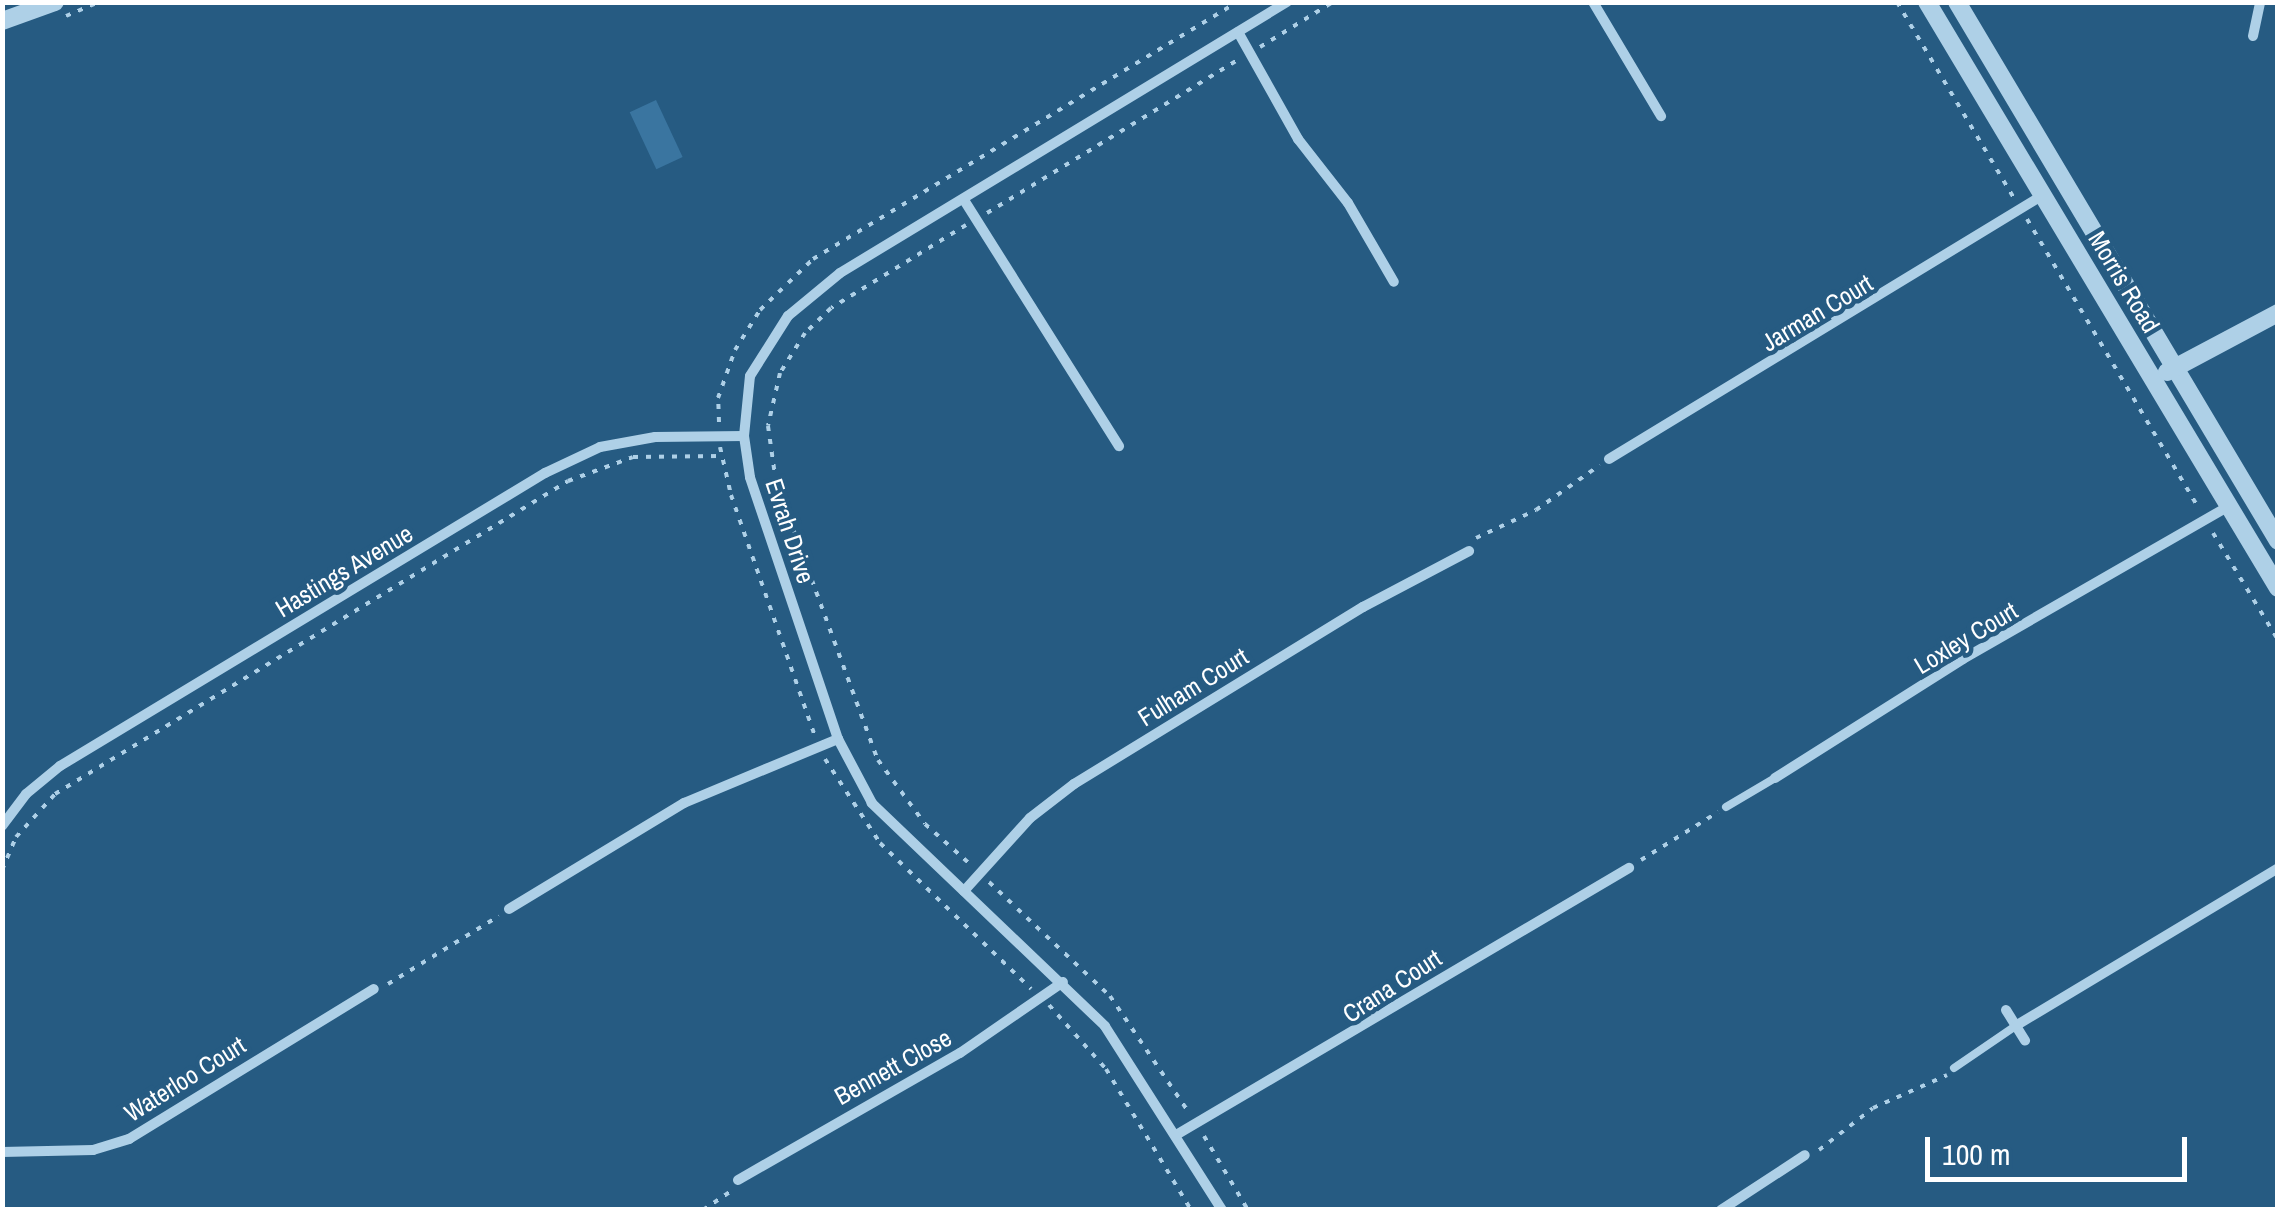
<!DOCTYPE html>
<style>
body{margin:0}
#map{position:relative;width:2280px;height:1212px;overflow:hidden;background:#265b82;font-family:"Archivo Narrow",sans-serif}
div>[style]{position:absolute}
.green>*{inset:0;background:#3a75a0;transform-origin:0 0}
.path>*{height:4px;margin-top:-2px;transform-origin:0;background:repeating-linear-gradient(90deg,#aed0e7 0 5px,transparent 0 13px)}
.service>*{height:8px;margin:-4px;padding:0 4px;transform-origin:4px;border-radius:4px;background:#aed0e7}
.minor>*{height:10px;margin:-5px;padding:0 5px;transform-origin:5px;border-radius:5px;background:#aed0e7}
.tertiary>*{height:18px;margin:-9px;padding:0 9px;transform-origin:9px;border-radius:9px;background:#aed0e7}
span{translate:-50% -50%;white-space:nowrap;text-align:center;line-height:1.15;-webkit-text-stroke:9px #265b82;paint-order:stroke}
.street-label{font-size:25px;color:#fff}
.frame{position:absolute;inset:0;border:5px solid #fff;pointer-events:none}
.scale{position:absolute;left:1925px;top:1137px;width:262px;height:45px;box-sizing:border-box;border:5px solid #fff;border-top:0;padding-left:12px;font-size:30px;line-height:35px;white-space:nowrap;color:#fff;-webkit-text-stroke:8px #265b82;paint-order:stroke}
</style>
<div id="map">
<div class="green">
<i style="left:656px;top:100px;width:63px;height:29px;rotate:65deg"></i>
</div>
<div class="path">
<i style="left:1897px;top:2px;width:228px;rotate:59.2deg"></i>
<i style="left:66px;top:16px;width:36px;rotate:-23deg"></i>
<i style="left:1260px;top:47px;width:86px;rotate:-31.7deg"></i>
<i style="left:987px;top:213px;width:295px;rotate:-31.4deg"></i>
<i style="left:2027px;top:219px;width:335px;rotate:59.3deg"></i>
<i style="left:966px;top:225px;width:158px;rotate:148.4deg"></i>
<i style="left:831px;top:308px;width:36px;rotate:136deg"></i>
<i style="left:805px;top:333px;width:47px;rotate:122deg"></i>
<i style="left:780px;top:373px;width:54px;rotate:102.8deg"></i>
<i style="left:768px;top:426px;width:57px;rotate:81.9deg"></i>
<i style="left:776px;top:482px;width:296px;rotate:69.9deg"></i>
<i style="left:878px;top:760px;width:79px;rotate:53.7deg"></i>
<i style="left:925px;top:824px;width:62px;rotate:41.7deg"></i>
<i style="left:719px;top:422px;width:24px;rotate:-92deg"></i>
<i style="left:718px;top:398px;width:51px;rotate:-70.5deg"></i>
<i style="left:735px;top:350px;width:47px;rotate:-58deg"></i>
<i style="left:760px;top:310px;width:74px;rotate:-43.9deg"></i>
<i style="left:813px;top:259px;width:497px;rotate:-31.2deg"></i>
<i style="left:720px;top:447px;width:49px;rotate:77.1deg"></i>
<i style="left:731px;top:495px;width:255px;rotate:70.8deg"></i>
<i style="left:2213px;top:533px;width:125px;rotate:58.7deg"></i>
<i style="left:1476px;top:538px;width:66px;rotate:-25deg"></i>
<i style="left:1536px;top:510px;width:78px;rotate:-35.1deg"></i>
<i style="left:825px;top:759px;width:100px;rotate:56.8deg"></i>
<i style="left:880px;top:843px;width:210px;rotate:44deg"></i>
<i style="left:1641px;top:860px;width:91px;rotate:-31.9deg"></i>
<i style="left:2px;top:870px;width:36px;rotate:-67deg"></i>
<i style="left:16px;top:837px;width:58px;rotate:-47.8deg"></i>
<i style="left:55px;top:794px;width:601px;rotate:-31.39deg"></i>
<i style="left:568px;top:481px;width:69px;rotate:-20.3deg"></i>
<i style="left:633px;top:457px;width:87px;rotate:-0.7deg"></i>
<i style="left:989px;top:882px;width:166px;rotate:43.3deg"></i>
<i style="left:1110px;top:996px;width:139px;rotate:55.9deg"></i>
<i style="left:388px;top:984px;width:130px;rotate:-31.5deg"></i>
<i style="left:1049px;top:1005px;width:86px;rotate:48.3deg"></i>
<i style="left:1106px;top:1069px;width:165px;rotate:58.9deg"></i>
<i style="left:1204px;top:1136px;width:86px;rotate:59.3deg"></i>
<i style="left:1819px;top:1150px;width:68px;rotate:-37.9deg"></i>
<i style="left:1873px;top:1108px;width:81px;rotate:-24deg"></i>
<i style="left:703px;top:1210px;width:34px;rotate:-34deg"></i>
</div>
<div class="service">
<i style="left:1726px;top:807px;width:57px;rotate:-30.6deg"></i>
<i style="left:1954px;top:1068px;width:76px;rotate:-34.3deg"></i>
</div>
<div class="minor">
<i style="left:1593px;top:2px;width:133px;rotate:59.2deg"></i>
<i style="left:1238px;top:32px;width:123px;rotate:60.7deg"></i>
<i style="left:1298px;top:139px;width:81px;rotate:52deg"></i>
<i style="left:1348px;top:203px;width:91px;rotate:59.8deg"></i>
<i style="left:2253px;top:36px;width:35px;rotate:-78deg"></i>
<i style="left:964px;top:200px;width:291px;rotate:57.8deg"></i>
<i style="left:1609px;top:459px;width:508px;rotate:-31.31deg"></i>
<i style="left:1775px;top:778px;width:222px;rotate:-32.3deg"></i>
<i style="left:1963px;top:659px;width:307px;rotate:-29.9deg"></i>
<i style="left:2px;top:826px;width:40px;rotate:-53deg"></i>
<i style="left:26px;top:794px;width:44px;rotate:-39.5deg"></i>
<i style="left:60px;top:766px;width:567px;rotate:-31.14deg"></i>
<i style="left:545px;top:473px;width:61px;rotate:-25.3deg"></i>
<i style="left:600px;top:447px;width:56px;rotate:-10.3deg"></i>
<i style="left:655px;top:437px;width:89px;rotate:-0.6deg"></i>
<i style="left:964px;top:891px;width:98px;rotate:-47.9deg"></i>
<i style="left:1030px;top:818px;width:56px;rotate:-37.7deg"></i>
<i style="left:1074px;top:784px;width:339px;rotate:-31.5deg"></i>
<i style="left:1363px;top:607px;width:120px;rotate:-27.8deg"></i>
<i style="left:509px;top:909px;width:205px;rotate:-31.2deg"></i>
<i style="left:684px;top:803px;width:167px;rotate:-22.6deg"></i>
<i style="left:2006px;top:1010px;width:36px;rotate:58deg"></i>
<i style="left:2017px;top:1025px;width:305px;rotate:-31deg"></i>
<i style="left:1176px;top:1135px;width:526px;rotate:-30.52deg"></i>
<i style="left:2px;top:1152px;width:91px;rotate:-1.3deg"></i>
<i style="left:93px;top:1150px;width:38px;rotate:-17deg"></i>
<i style="left:129px;top:1139px;width:287px;rotate:-31.5deg"></i>
<i style="left:738px;top:1180px;width:256px;rotate:-29.8deg"></i>
<i style="left:960px;top:1053px;width:125px;rotate:-34.6deg"></i>
<i style="left:1222px;top:1210px;width:218px;rotate:-122.5deg"></i>
<i style="left:1105px;top:1026px;width:323px;rotate:-136.3deg"></i>
<i style="left:872px;top:803px;width:72px;rotate:-118deg"></i>
<i style="left:838px;top:739px;width:276px;rotate:-108.6deg"></i>
<i style="left:750px;top:477px;width:41px;rotate:-98.3deg"></i>
<i style="left:744px;top:436px;width:60px;rotate:-84.3deg"></i>
<i style="left:750px;top:376px;width:71px;rotate:-57.7deg"></i>
<i style="left:788px;top:316px;width:67px;rotate:-39.6deg"></i>
<i style="left:840px;top:273px;width:523px;rotate:-31.23deg"></i>
<i style="left:1721px;top:1210px;width:100px;rotate:-33.2deg"></i>
</div>
<div class="tertiary">
<i style="left:1927px;top:2px;width:683px;rotate:59.08deg"></i>
<i style="left:1957px;top:2px;width:627px;rotate:59.22deg"></i>
<i style="left:2px;top:21px;width:56px;rotate:-19.7deg"></i>
<i style="left:2167px;top:372px;width:126px;rotate:-28deg"></i>
</div>
<div class="street-label">
<span style="left:2124px;top:282px;rotate:59deg">Morris Road</span>
<span style="left:1817px;top:313px;rotate:-31deg">Jarman Court</span>
<span style="left:790px;top:531px;rotate:72deg">Evrah Drive</span>
<span style="left:344px;top:571px;rotate:-31deg">Hastings Avenue</span>
<span style="left:1966px;top:638px;rotate:-31deg">Loxley Court</span>
<span style="left:1193px;top:687px;rotate:-32deg">Fulham Court</span>
<span style="left:1392px;top:986px;rotate:-33deg">Crana Court</span>
<span style="left:893px;top:1067px;rotate:-29deg">Bennett Close</span>
<span style="left:185px;top:1079px;rotate:-32deg">Waterloo Court</span>
</div>
<div class="frame"></div>
<div class="scale">100 m</div>
</div>
